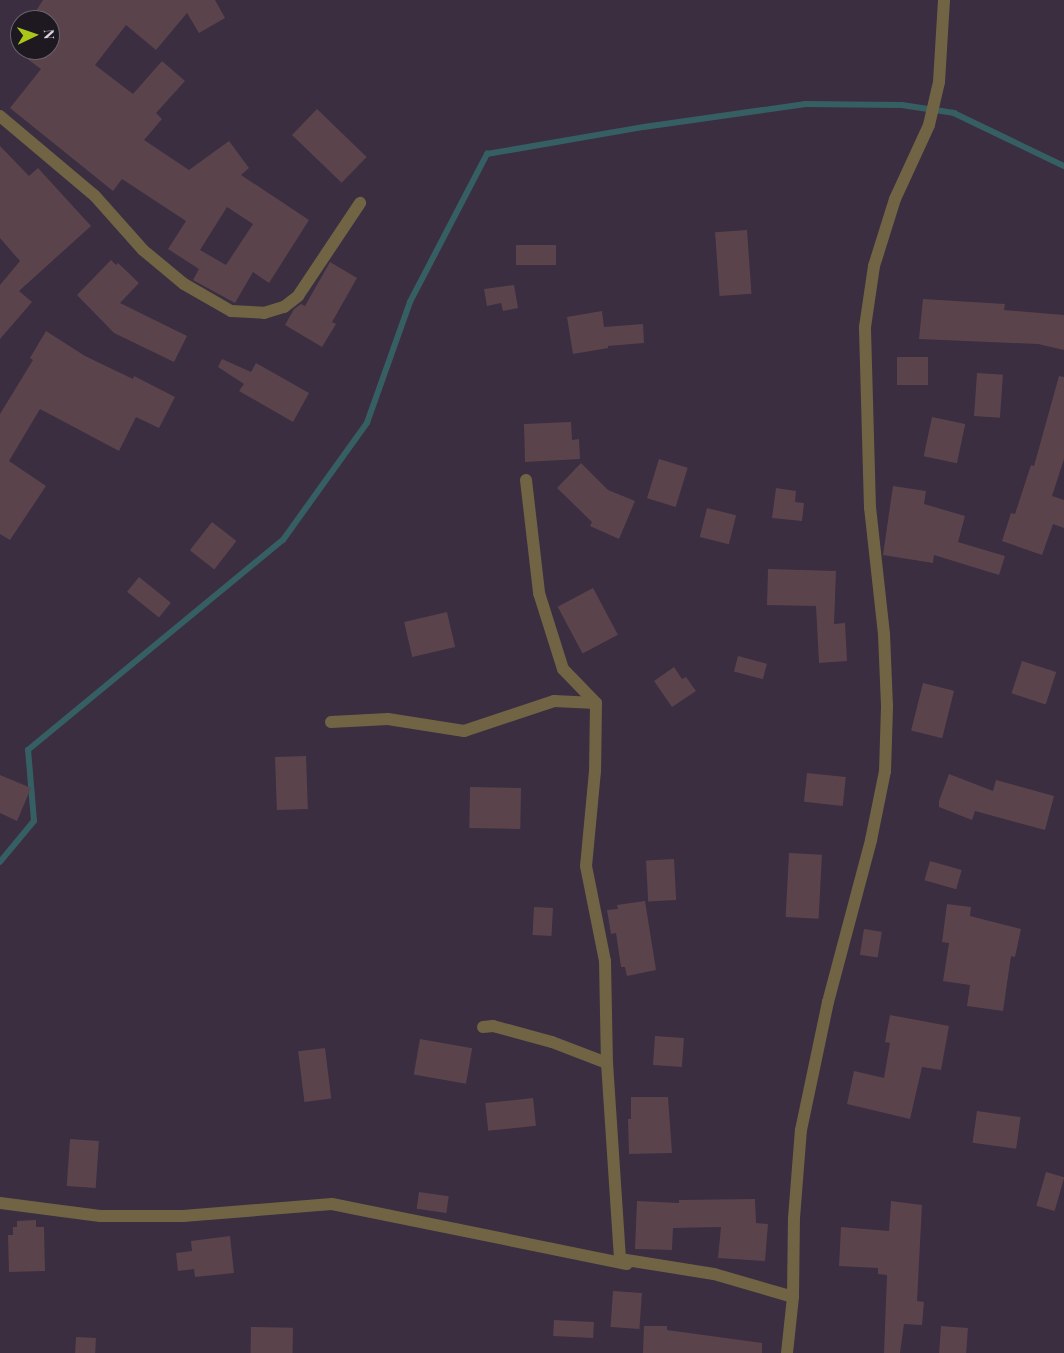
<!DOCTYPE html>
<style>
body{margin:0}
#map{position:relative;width:1064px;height:1353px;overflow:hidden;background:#3a2e40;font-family:"Playfair Display",serif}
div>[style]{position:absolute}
.stream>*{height:5.5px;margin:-2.75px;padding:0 2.75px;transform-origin:2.75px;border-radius:2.75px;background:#365f63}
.building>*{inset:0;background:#5b434c;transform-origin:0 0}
.street>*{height:12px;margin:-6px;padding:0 6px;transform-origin:6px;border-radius:6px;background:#706445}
span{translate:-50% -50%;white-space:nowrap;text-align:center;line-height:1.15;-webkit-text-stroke:4px #1e1821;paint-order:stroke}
.north{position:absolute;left:10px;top:10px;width:50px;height:50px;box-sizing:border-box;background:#1e1821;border:1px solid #6a636d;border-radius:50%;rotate:87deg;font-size:14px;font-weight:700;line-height:20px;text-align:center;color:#dbd4e0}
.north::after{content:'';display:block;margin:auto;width:18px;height:22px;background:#aac719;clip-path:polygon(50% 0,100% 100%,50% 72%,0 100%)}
</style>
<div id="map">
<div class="stream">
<i style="left:0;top:862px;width:53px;rotate:-50.3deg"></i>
<i style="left:34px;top:821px;width:71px;rotate:-94.8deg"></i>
<i style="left:28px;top:750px;width:330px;rotate:-39.5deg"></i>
<i style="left:283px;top:540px;width:144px;rotate:-54.3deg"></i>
<i style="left:367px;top:423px;width:128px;rotate:-70.4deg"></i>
<i style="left:410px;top:302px;width:167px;rotate:-62.5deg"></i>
<i style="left:487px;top:154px;width:159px;rotate:-9.8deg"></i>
<i style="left:644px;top:127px;width:163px;rotate:-8.1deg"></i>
<i style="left:805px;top:104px;width:97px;rotate:0.6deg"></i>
<i style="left:902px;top:105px;width:53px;rotate:8.7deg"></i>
<i style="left:954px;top:113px;width:122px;rotate:25.7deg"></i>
</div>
<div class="building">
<i style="clip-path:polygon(evenodd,43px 0,215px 0,225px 18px,199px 33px,187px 13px,156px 50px,126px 25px,95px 65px,133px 94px,162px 61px,185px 81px,156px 113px,162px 119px,144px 140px,189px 170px,229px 141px,249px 168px,241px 175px,309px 220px,269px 283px,253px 272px,235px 303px,193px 280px,199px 269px,168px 249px,186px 221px,122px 179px,113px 191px,10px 108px,41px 69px,15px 50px,50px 50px,50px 20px,30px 20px,43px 0,227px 207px,253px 224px,226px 265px,200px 250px,227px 207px)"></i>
<i style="left:317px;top:109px;width:69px;height:36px;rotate:44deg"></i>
<i style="clip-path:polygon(0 146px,29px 176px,38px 168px,91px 226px,19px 291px,32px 302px,0 339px,0 285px,20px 261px,0 238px)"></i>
<i style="left:747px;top:230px;width:64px;height:32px;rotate:86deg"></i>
<i style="left:556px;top:245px;width:20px;height:40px;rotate:90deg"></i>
<i style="clip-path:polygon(111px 260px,116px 265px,118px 263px,139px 283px,120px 303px,187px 336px,174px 362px,114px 333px,77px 295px)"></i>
<i style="clip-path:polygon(330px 262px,357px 278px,332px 322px,336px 324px,322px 347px,285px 325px,294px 309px,301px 304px,305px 306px)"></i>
<i style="clip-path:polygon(514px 285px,518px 308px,503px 311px,501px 303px,487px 306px,484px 289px)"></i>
<i style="clip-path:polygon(923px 299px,1005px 304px,1004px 310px,1064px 315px,1064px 350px,1038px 344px,919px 339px)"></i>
<i style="clip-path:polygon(602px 311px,604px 327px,643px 324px,644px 343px,608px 346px,608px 348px,573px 354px,567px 317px)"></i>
<i style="clip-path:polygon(46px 331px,85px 356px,133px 379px,134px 376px,175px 397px,159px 428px,136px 417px,119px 451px,40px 409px,9px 461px,46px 486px,10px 540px,0 534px,0 414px,33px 360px,30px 358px)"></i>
<i style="left:897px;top:357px;width:31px;height:28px"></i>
<i style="clip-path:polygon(222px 359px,251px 372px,256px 363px,309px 393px,293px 422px,239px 391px,244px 384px,218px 367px)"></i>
<i style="left:977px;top:373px;width:26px;height:43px;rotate:4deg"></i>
<i style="clip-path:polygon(1059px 376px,1064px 377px,1064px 459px,1052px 496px,1064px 500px,1064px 528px,1053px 524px,1042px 555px,1002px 541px,1011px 513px,1015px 514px,1031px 465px,1034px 466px)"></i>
<i style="left:932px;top:417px;width:34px;height:40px;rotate:12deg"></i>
<i style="clip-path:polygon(571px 422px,572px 440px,579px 439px,580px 459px,525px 462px,524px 424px)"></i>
<i style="left:659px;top:459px;width:30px;height:41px;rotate:17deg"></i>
<i style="clip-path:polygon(581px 463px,608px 490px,635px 501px,619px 539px,590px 526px,592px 522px,557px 488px)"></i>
<i style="clip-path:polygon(893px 486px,926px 491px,924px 504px,965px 516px,958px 542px,1005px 556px,999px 575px,934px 555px,933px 563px,883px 555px)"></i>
<i style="clip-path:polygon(776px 488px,796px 491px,795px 502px,804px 503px,802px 521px,772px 518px)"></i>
<i style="left:707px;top:508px;width:30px;height:30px;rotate:14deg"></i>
<i style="left:212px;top:522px;width:31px;height:36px;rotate:38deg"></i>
<i style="clip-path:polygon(768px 569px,836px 571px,834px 624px,845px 623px,847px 661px,819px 663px,816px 606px,767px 605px)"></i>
<i style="left:139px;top:577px;width:41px;height:19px;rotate:39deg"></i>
<i style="left:593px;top:588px;width:53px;height:40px;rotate:62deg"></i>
<i style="left:447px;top:612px;width:36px;height:44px;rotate:77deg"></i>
<i style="left:738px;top:656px;width:30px;height:16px;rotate:15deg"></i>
<i style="left:1022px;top:661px;width:36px;height:34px;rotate:18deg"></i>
<i style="clip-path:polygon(674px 667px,682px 679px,686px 677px,696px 691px,672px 707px,654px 681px)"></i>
<i style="left:923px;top:683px;width:32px;height:49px;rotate:14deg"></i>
<i style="left:306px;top:756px;width:53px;height:31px;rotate:88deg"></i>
<i style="left:807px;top:773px;width:39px;height:29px;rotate:6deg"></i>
<i style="clip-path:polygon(949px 774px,993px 791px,996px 780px,1054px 796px,1045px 830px,975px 811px,972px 820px,939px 807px,939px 801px)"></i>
<i style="clip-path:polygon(0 775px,31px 788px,17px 821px,0 813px)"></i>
<i style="left:470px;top:787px;width:51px;height:41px;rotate:1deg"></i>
<i style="left:789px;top:853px;width:33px;height:64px;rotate:3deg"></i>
<i style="left:674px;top:859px;width:41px;height:28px;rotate:87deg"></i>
<i style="left:930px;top:861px;width:33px;height:20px;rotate:16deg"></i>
<i style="clip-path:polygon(645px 901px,656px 970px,627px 976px,625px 967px,621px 967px,616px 933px,611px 934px,607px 910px,618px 909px,617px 905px)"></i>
<i style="clip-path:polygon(947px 904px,971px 907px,970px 916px,1021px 929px,1015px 957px,1011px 956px,1003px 1011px,967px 1006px,970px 985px,943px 981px,949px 943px,942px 942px)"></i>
<i style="left:534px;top:907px;width:19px;height:28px;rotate:3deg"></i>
<i style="left:864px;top:929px;width:18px;height:26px;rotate:9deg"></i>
<i style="clip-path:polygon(890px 1015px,949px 1026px,941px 1070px,922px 1067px,910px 1119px,847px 1104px,854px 1071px,884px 1078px,890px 1043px,885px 1042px)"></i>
<i style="left:655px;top:1036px;width:29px;height:29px;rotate:4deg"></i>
<i style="left:420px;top:1039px;width:53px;height:36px;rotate:10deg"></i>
<i style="left:325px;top:1048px;width:51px;height:27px;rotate:83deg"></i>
<i style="clip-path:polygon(631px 1097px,668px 1097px,672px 1153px,629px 1154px,628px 1119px,631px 1119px)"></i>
<i style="left:533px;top:1098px;width:28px;height:48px;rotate:84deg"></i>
<i style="left:977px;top:1111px;width:44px;height:32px;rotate:8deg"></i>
<i style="left:70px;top:1139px;width:29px;height:47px;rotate:4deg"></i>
<i style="left:1046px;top:1172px;width:19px;height:35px;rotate:16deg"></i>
<i style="left:419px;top:1192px;width:30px;height:17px;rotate:8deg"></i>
<i style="clip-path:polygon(755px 1199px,756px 1223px,768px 1224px,765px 1261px,718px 1258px,721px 1227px,673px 1228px,672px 1250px,635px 1249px,637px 1201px,679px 1203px,679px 1200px)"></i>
<i style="clip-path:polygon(891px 1201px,922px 1205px,917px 1301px,924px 1302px,922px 1325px,904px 1324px,900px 1353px,884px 1353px,887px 1275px,878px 1274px,878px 1268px,839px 1266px,841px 1227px,889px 1231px)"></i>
<i style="clip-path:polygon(36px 1220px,36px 1227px,44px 1227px,45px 1271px,9px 1272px,8px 1235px,13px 1235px,13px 1227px,17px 1227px,17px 1221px)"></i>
<i style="clip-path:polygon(230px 1236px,234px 1273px,195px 1277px,194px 1269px,178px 1271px,176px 1253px,192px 1251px,191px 1241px)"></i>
<i style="left:613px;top:1291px;width:29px;height:36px;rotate:4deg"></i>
<i style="left:554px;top:1320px;width:40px;height:16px;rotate:3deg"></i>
<i style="clip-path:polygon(644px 1326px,667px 1326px,667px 1330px,762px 1343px,762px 1353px,643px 1353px)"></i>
<i style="left:941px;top:1326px;width:27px;height:27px;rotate:4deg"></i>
<i style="left:251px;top:1327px;width:42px;height:26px;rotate:1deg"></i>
<i style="left:76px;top:1337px;width:20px;height:16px;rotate:3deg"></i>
</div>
<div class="street">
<i style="left:0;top:116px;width:124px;rotate:40.1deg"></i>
<i style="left:95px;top:196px;width:72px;rotate:48.4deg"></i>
<i style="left:143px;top:250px;width:53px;rotate:39.7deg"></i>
<i style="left:184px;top:284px;width:54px;rotate:29.9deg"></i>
<i style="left:231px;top:311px;width:33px;rotate:3deg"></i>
<i style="left:264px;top:313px;width:21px;rotate:-17deg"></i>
<i style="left:284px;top:307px;width:18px;rotate:-38deg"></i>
<i style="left:298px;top:296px;width:112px;rotate:-56.3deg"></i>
<i style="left:526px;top:480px;width:114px;rotate:83.4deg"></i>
<i style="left:539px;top:593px;width:80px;rotate:72.5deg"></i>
<i style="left:563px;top:669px;width:47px;rotate:45.9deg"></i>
<i style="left:596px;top:703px;width:68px;rotate:90.8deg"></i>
<i style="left:595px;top:771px;width:95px;rotate:95.4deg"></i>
<i style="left:586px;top:866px;width:97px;rotate:78.7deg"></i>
<i style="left:605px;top:961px;width:102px;rotate:88.9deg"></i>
<i style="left:607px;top:1063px;width:196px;rotate:86.2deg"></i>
<i style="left:620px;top:1259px;width:95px;rotate:9.1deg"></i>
<i style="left:714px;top:1274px;width:82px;rotate:16.2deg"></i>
<i style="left:331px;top:722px;width:57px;rotate:-3deg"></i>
<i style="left:388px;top:719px;width:77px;rotate:9deg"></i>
<i style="left:464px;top:731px;width:95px;rotate:-18.4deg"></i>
<i style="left:554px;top:701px;width:42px;rotate:2.7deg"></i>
<i style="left:483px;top:1027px;width:10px;rotate:-6deg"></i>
<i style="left:493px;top:1026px;width:61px;rotate:15.2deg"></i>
<i style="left:552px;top:1042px;width:59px;rotate:20.9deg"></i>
<i style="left:0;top:1203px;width:101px;rotate:7.4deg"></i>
<i style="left:100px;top:1216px;width:83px"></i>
<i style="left:183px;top:1216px;width:149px;rotate:-4.6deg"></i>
<i style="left:332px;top:1204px;width:301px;rotate:11.5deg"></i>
<i style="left:787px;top:1353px;width:56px;rotate:-83.9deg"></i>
<i style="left:793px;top:1297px;width:79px;rotate:-89.3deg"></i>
<i style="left:794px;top:1218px;width:88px;rotate:-85.5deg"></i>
<i style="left:801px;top:1130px;width:131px;rotate:-78.1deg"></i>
<i style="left:828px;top:1002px;width:168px;rotate:-75.1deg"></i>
<i style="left:871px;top:840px;width:70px;rotate:-78.5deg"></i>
<i style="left:885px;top:771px;width:65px;rotate:-88.2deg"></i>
<i style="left:887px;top:706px;width:72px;rotate:-92.4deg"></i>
<i style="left:884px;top:634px;width:127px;rotate:-96.3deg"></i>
<i style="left:870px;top:508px;width:181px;rotate:-91.6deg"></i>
<i style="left:865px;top:327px;width:62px;rotate:-81.6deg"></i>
<i style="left:874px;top:266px;width:70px;rotate:-72.6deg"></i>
<i style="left:895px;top:199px;width:81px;rotate:-65.3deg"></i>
<i style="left:929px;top:125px;width:44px;rotate:-76.9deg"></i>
<i style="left:939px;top:82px;width:82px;rotate:-86.5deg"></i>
</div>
<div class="north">N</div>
</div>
